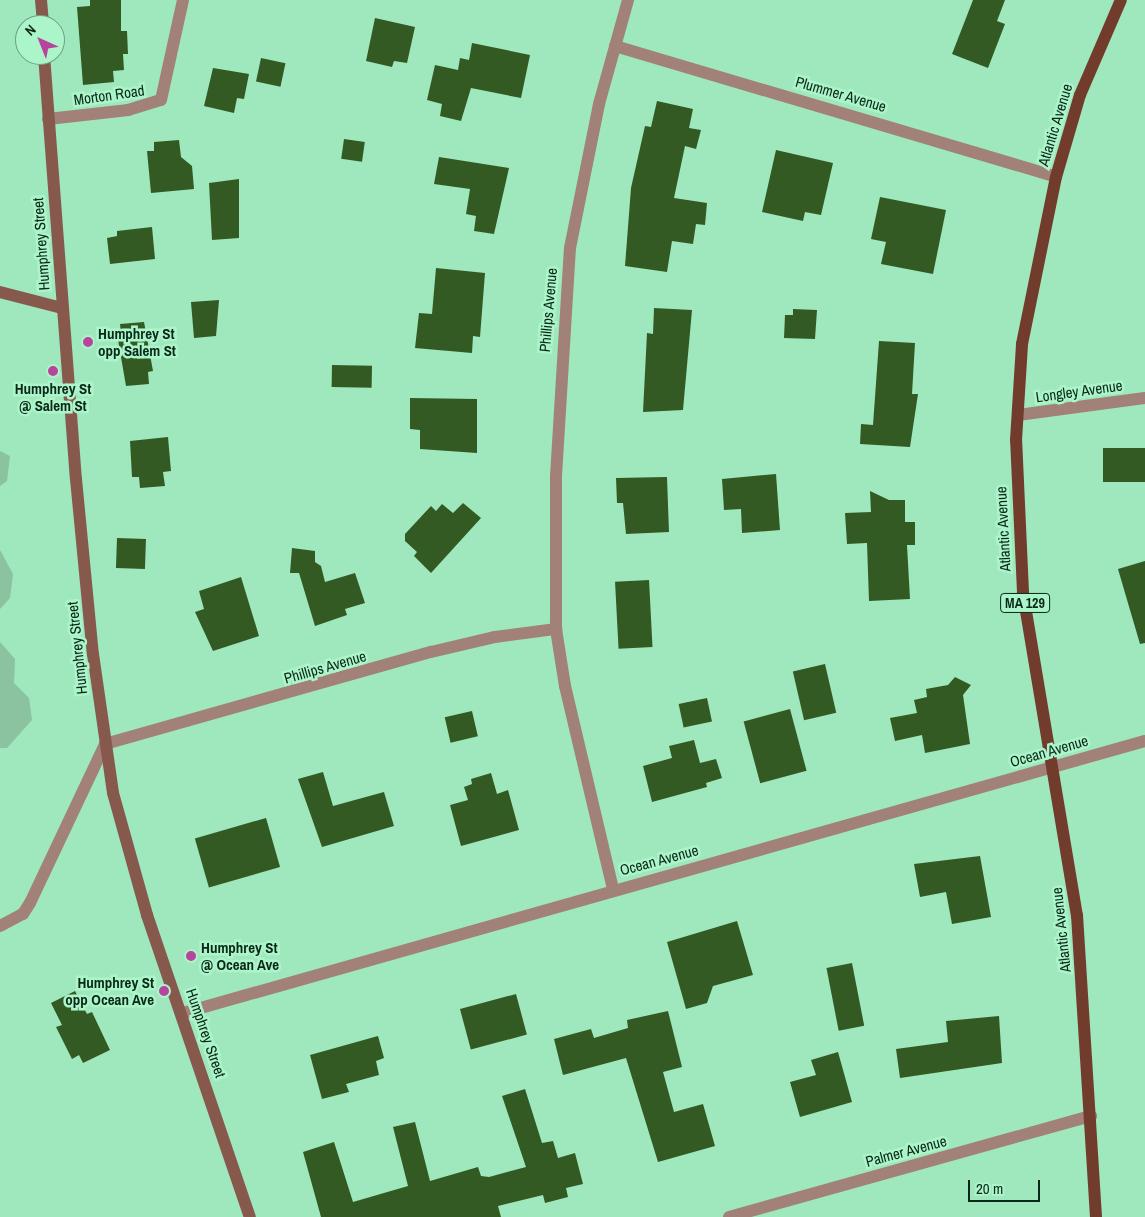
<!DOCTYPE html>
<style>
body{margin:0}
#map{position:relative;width:1145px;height:1217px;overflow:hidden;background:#9fe7bc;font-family:"Archivo Narrow",sans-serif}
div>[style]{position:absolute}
.green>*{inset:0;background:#8bc2a0}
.building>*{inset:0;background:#335a23;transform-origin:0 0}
.lane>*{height:12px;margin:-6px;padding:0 6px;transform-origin:6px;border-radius:6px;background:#a18178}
.street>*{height:12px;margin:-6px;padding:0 6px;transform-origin:6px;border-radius:6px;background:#a18178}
.secondary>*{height:12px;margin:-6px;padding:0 6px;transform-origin:6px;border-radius:6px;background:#86594c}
.primary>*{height:12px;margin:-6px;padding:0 6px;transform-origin:6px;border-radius:6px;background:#723c2c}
.dots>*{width:14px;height:14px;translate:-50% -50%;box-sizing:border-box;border:2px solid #acf4c9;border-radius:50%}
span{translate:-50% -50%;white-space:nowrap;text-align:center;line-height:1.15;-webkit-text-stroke:5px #acf4c9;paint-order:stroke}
.shield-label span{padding:1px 4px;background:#acf4c9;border:1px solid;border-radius:4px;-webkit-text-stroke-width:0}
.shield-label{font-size:14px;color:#0a2818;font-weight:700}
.street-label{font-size:15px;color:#0a2818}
.poi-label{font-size:15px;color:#0a2818;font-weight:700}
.left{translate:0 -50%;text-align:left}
.right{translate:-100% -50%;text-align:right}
.north{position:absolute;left:15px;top:15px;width:50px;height:50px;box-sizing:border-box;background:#acf4c9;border:1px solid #6ba282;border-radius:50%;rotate:316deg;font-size:14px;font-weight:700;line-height:20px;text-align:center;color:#0a2818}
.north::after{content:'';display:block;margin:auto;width:18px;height:22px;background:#b7449d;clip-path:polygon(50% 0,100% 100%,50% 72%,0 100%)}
.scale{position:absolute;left:968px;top:1180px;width:72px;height:22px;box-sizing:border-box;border:2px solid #0a2818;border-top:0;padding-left:6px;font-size:15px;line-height:18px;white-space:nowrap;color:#0a2818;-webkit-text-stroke:4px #acf4c9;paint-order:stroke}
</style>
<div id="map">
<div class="green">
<i style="clip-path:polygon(0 451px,10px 456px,7px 481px,0 486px)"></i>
<i style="clip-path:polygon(0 550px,13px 574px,10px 598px,0 609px)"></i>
<i style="clip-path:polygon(0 642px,15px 659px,14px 683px,29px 698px,32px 720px,7px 748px,0 748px)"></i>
</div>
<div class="building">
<i style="clip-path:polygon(90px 0,121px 0,121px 31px,127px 31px,128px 54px,123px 54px,124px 70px,113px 71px,114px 82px,83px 85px,77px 7px,90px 6px)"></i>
<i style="clip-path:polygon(973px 0,1005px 0,997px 21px,1005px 24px,988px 68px,952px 54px)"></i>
<i style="clip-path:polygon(375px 18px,415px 27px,407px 63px,394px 61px,392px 67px,366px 61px)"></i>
<i style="clip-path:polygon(472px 43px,530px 55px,521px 98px,471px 88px,461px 121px,440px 116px,442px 104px,427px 100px,435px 65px,458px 70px,460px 58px,469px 60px)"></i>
<i style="left:261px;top:58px;width:25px;height:24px;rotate:12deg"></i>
<i style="clip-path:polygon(213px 68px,249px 74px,244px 99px,237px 98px,234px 113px,204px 106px)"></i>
<i style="clip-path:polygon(657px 101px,693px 109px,689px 128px,701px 130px,696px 149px,685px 146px,674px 198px,707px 203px,705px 225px,696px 224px,693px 244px,672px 241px,667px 272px,625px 266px,631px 188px,645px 126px,651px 127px)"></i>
<i style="left:344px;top:139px;width:21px;height:20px;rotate:8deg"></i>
<i style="clip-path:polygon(179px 140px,181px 157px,192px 166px,194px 189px,151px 193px,147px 151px,154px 151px,154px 142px)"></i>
<i style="clip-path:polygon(776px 150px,833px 163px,821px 215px,805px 212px,803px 221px,762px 212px)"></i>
<i style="clip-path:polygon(439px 157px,509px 168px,494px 234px,474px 231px,476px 216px,466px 214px,470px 189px,434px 184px)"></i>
<i style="clip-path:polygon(239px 179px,239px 238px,212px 240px,209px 183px)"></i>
<i style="clip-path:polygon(880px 197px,946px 210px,933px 274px,881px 264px,886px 242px,871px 239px)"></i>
<i style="clip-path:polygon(152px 227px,155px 259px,110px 264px,107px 238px,117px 236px,117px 231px)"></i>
<i style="clip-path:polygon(436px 268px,485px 273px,480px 337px,473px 336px,472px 353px,415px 348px,419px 313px,432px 314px)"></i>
<i style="clip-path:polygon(219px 300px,216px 336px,194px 338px,191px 302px)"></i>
<i style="clip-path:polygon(654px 308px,692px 310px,683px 410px,643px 412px,647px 333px,653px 334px)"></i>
<i style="clip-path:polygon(793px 309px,817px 310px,815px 339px,784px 338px,785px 315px,793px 315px)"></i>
<i style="clip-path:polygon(144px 322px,153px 371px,148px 372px,149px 384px,126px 386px,117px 334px,121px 334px,120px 324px)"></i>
<i style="clip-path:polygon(879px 341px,915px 343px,912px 394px,918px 394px,910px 447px,860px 444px,861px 424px,873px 425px)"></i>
<i style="left:332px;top:365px;width:40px;height:22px;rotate:1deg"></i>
<i style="clip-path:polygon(410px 398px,477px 399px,477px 453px,420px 449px,420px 430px,410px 429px)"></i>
<i style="clip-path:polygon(168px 437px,171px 471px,163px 472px,165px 486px,140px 488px,139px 477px,132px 477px,130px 441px)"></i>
<i style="left:1145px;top:448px;width:34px;height:42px;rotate:90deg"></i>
<i style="clip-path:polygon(776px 474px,780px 530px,742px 533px,741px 509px,724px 510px,722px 479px)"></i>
<i style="clip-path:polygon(667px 477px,669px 532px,626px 534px,623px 503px,617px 503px,616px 478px)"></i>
<i style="clip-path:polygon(870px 491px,889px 500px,905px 500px,905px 522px,915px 522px,915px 545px,907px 545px,910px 599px,869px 601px,867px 543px,847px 544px,845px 513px,871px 512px)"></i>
<i style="clip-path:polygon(463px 503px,481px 518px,431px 573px,414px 556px,417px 552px,405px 541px,405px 534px,431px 506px,436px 511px,442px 504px,453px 513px)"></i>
<i style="left:117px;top:538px;width:29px;height:30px;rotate:2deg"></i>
<i style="clip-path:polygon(292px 548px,315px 551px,315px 562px,321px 566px,325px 582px,355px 573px,365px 603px,345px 609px,347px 615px,315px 626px,299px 573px,290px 573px)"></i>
<i style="clip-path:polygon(1145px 561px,1145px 643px,1140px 644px,1118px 569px)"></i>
<i style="clip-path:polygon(241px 577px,259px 636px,213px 651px,195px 612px,204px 609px,199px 591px)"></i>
<i style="left:649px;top:580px;width:67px;height:34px;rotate:87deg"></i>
<i style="left:825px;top:664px;width:50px;height:33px;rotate:77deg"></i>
<i style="clip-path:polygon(955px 677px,971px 685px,963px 695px,970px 744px,925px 753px,922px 735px,895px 741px,890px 718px,917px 713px,914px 700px,927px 697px,926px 689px,948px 685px)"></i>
<i style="left:707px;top:698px;width:24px;height:29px;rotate:78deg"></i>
<i style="left:790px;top:709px;width:64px;height:48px;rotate:75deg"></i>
<i style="left:472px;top:711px;width:26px;height:28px;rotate:77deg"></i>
<i style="clip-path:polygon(694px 740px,700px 763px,716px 759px,722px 778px,706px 783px,707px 787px,652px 802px,643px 766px,672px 758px,669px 746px)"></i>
<i style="clip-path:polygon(323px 772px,333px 806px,384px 792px,394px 826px,322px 847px,298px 779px)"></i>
<i style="clip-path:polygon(491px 773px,497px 794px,508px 790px,519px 830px,461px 846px,450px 805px,468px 800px,464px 787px,472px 784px,471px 779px)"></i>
<i style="left:266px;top:818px;width:51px;height:74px;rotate:74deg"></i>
<i style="clip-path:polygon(980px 856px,991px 917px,952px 924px,946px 892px,920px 897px,914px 864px)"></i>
<i style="clip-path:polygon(737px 921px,753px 975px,713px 986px,707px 1003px,686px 1009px,667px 942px)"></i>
<i style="left:852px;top:963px;width:64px;height:26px;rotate:79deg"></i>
<i style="clip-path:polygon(75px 991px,87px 1014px,92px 1012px,110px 1050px,83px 1063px,79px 1055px,72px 1059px,56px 1027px,62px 1025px,51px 1003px)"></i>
<i style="left:516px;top:994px;width:42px;height:58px;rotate:75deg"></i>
<i style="clip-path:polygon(668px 1011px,682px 1067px,663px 1072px,674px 1112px,703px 1104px,715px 1146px,658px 1162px,626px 1058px,563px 1075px,554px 1039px,591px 1029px,594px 1038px,628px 1028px,627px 1020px)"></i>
<i style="clip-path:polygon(999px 1016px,1002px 1063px,900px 1078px,896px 1049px,948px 1042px,946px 1021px)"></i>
<i style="clip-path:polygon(378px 1036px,384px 1058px,376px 1061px,379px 1075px,346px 1084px,349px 1092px,322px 1099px,310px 1055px)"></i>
<i style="clip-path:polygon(838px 1052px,852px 1102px,800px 1117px,790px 1082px,816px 1075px,811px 1060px)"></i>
<i style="clip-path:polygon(525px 1089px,542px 1143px,553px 1141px,558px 1158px,575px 1153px,583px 1184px,566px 1188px,568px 1197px,545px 1203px,543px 1195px,498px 1206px,501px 1217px,321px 1217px,303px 1152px,334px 1142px,353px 1202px,408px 1186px,393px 1127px,415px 1122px,430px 1181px,478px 1167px,481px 1176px,489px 1177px,526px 1167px,502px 1096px)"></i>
</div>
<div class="lane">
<i style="left:0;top:926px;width:26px;rotate:-28deg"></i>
<i style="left:23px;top:914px;width:13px;rotate:-58deg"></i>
<i style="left:30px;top:903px;width:176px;rotate:-64.7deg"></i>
</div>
<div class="street">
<i style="left:615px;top:46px;width:460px;rotate:16.5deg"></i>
<i style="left:48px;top:119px;width:81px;rotate:-6.4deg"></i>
<i style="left:128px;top:110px;width:34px;rotate:-17deg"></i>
<i style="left:161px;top:100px;width:102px;rotate:-77.6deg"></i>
<i style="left:1018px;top:415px;width:128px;rotate:-7.6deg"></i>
<i style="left:105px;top:744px;width:339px;rotate:-15.8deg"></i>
<i style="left:431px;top:652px;width:66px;rotate:-13.2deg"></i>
<i style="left:495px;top:637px;width:62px;rotate:-7.5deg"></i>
<i style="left:613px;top:889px;width:209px;rotate:-103.3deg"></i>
<i style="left:565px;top:686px;width:58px;rotate:-99deg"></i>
<i style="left:556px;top:629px;width:153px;rotate:-90deg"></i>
<i style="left:556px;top:476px;width:228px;rotate:-86.5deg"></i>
<i style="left:570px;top:248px;width:147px;rotate:-78.6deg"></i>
<i style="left:599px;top:104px;width:108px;rotate:-74.4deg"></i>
<i style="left:183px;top:1013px;width:1000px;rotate:-15.79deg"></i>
<i style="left:729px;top:1217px;width:376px;rotate:-15.6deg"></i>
</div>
<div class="secondary">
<i style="left:41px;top:0;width:25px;rotate:85deg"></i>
<i style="left:44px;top:55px;width:425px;rotate:85.7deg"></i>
<i style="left:76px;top:479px;width:176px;rotate:84.5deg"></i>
<i style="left:93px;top:654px;width:140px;rotate:81.8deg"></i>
<i style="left:113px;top:793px;width:127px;rotate:74.4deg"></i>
<i style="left:147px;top:915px;width:319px;rotate:71.2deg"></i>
<i style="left:0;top:292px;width:64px;rotate:14.5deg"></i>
</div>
<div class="primary">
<i style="left:1096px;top:1217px;width:302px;rotate:-93.6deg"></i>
<i style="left:1077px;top:916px;width:328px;rotate:-99.5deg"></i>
<i style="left:1023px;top:592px;width:152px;rotate:-92.6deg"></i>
<i style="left:1016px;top:440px;width:96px;rotate:-86.4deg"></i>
<i style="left:1022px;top:344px;width:170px;rotate:-78.5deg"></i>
<i style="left:1056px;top:177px;width:85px;rotate:-73.7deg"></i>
<i style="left:1080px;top:95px;width:103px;rotate:-66.7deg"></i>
</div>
<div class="dots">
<i style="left:88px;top:342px;background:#b7449d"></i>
<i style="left:53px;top:371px;background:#b7449d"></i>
<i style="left:191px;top:956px;background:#b7449d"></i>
<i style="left:164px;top:991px;background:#b7449d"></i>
</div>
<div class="shield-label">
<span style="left:1025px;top:603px">MA 129</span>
</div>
<div class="street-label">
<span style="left:841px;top:94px;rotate:16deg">Plummer Avenue</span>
<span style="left:109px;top:95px;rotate:-8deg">Morton Road</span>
<span style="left:1055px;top:125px;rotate:-73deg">Atlantic Avenue</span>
<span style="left:41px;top:244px;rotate:-94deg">Humphrey Street</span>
<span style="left:548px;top:310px;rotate:-85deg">Phillips Avenue</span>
<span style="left:1079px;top:391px;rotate:-8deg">Longley Avenue</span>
<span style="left:1003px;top:529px;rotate:-93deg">Atlantic Avenue</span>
<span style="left:77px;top:648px;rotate:-96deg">Humphrey Street</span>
<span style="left:325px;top:667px;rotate:-16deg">Phillips Avenue</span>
<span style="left:1049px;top:751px;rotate:-16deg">Ocean Avenue</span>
<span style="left:659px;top:860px;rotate:-15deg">Ocean Avenue</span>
<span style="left:1061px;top:930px;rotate:-96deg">Atlantic Avenue</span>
<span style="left:206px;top:1033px;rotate:71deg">Humphrey Street</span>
<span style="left:906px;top:1151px;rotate:-15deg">Palmer Avenue</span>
</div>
<div class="poi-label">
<span class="left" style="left:98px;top:342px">Humphrey St<br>opp Salem St</span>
<span style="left:53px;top:397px">Humphrey St<br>@ Salem St</span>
<span class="left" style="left:201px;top:956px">Humphrey St<br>@ Ocean Ave</span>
<span class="right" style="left:154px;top:991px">Humphrey St<br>opp Ocean Ave</span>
</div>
<div class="north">N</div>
<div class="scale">20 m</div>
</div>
